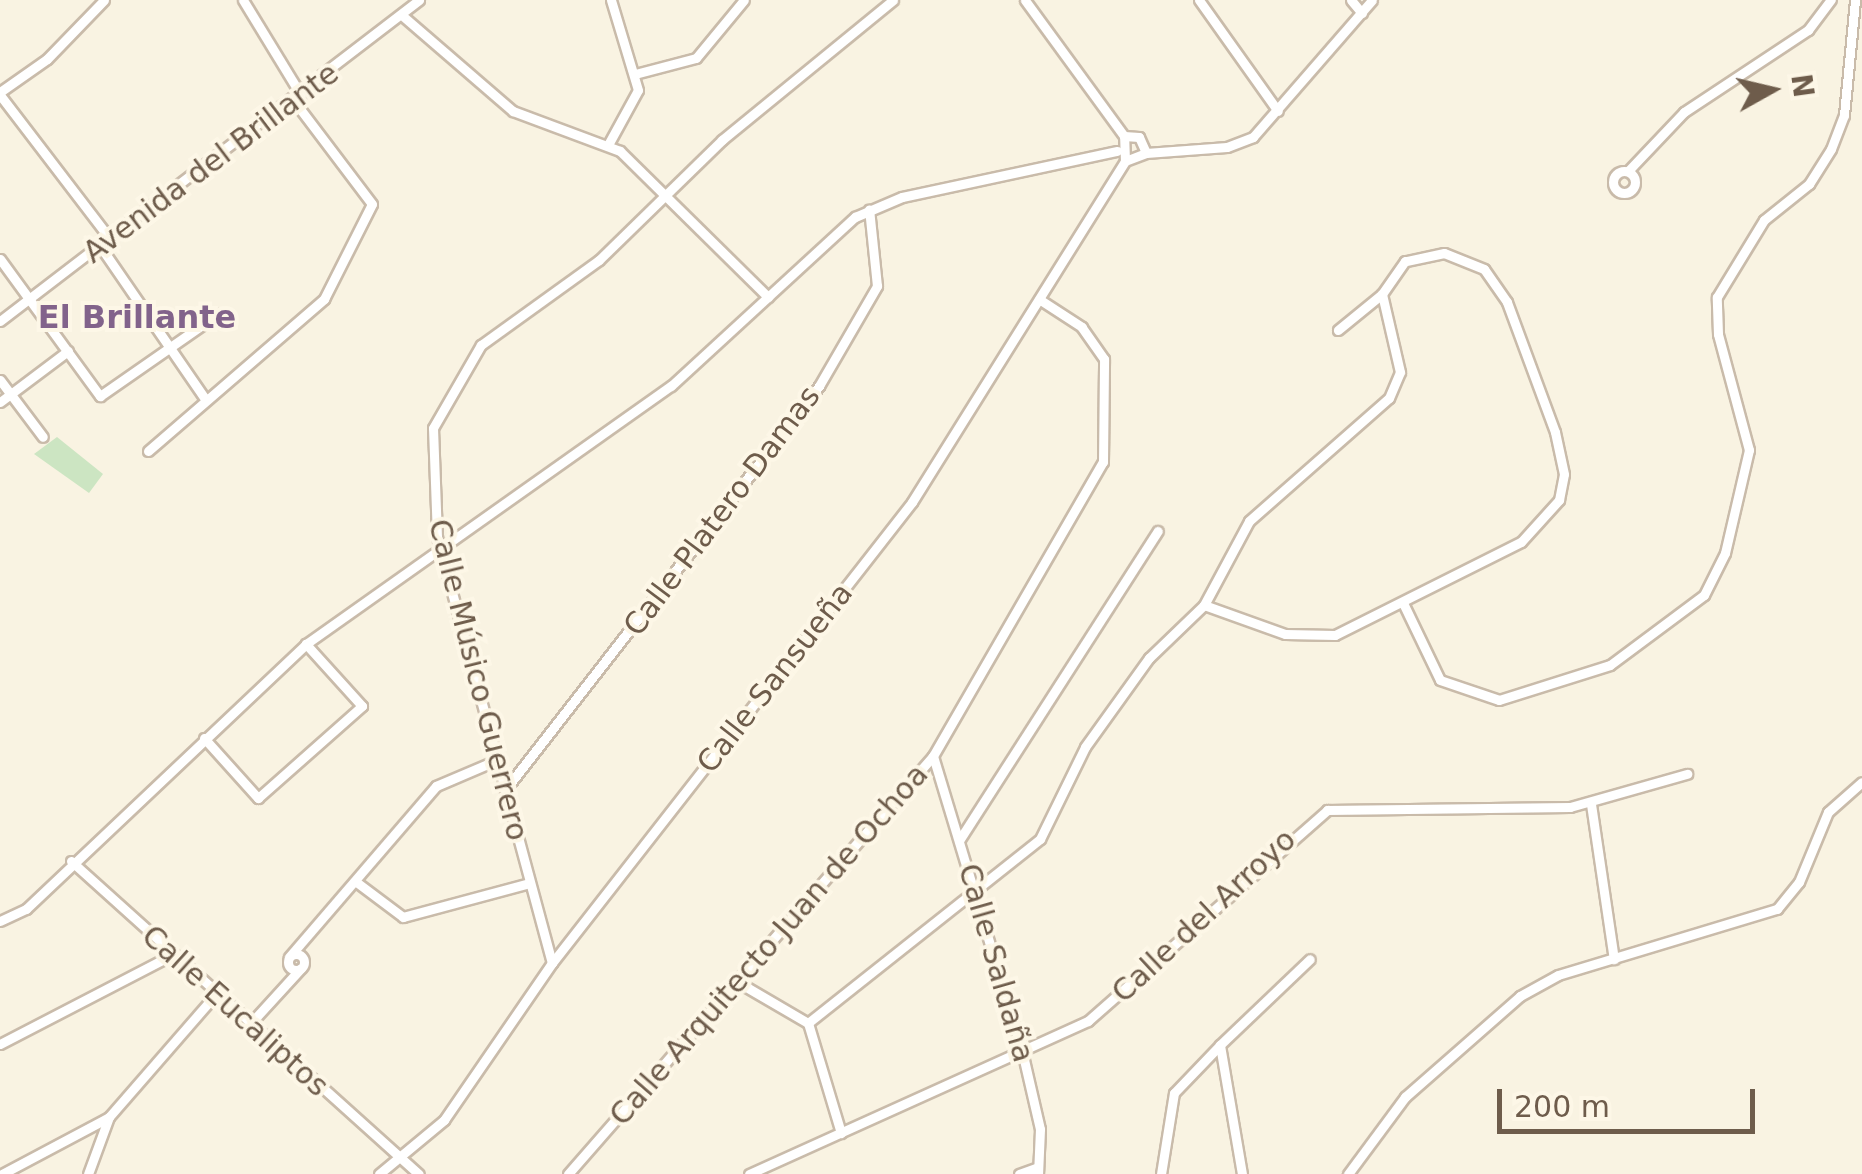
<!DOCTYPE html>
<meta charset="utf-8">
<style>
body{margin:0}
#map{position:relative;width:1862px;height:1174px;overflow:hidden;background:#f9f3e2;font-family:"DejaVu Sans",sans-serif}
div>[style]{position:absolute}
.green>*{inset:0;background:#cce5c2}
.roads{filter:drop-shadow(2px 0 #c9bbaa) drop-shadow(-2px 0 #c9bbaa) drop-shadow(0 2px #c9bbaa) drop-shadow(0 -2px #c9bbaa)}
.minor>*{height:9px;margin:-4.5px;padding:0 4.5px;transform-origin:4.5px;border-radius:4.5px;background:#fff}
.minor>.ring{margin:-4.5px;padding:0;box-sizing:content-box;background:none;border:9px solid #fff;border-radius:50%}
span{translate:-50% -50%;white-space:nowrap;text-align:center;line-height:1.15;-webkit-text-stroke:8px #fdf7e7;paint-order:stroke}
.street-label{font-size:30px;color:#6e5c4b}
.neighbourhood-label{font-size:32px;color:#82638b;font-weight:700}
.north{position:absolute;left:1722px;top:40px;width:100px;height:100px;-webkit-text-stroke:8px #fdf7e7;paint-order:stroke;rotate:82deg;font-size:28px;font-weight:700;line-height:40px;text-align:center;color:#6e5c4b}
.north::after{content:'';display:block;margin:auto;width:35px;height:45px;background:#6e5c4b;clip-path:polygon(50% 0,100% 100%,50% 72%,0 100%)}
.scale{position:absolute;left:1497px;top:1089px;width:258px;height:45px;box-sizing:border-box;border:5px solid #6e5c4b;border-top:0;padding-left:12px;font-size:30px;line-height:35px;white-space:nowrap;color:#6e5c4b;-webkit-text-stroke:8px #fdf7e7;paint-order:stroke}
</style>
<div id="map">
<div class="green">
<i style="clip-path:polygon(57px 437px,103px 474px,89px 493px,34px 454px)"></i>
</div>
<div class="roads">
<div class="minor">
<i style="left:243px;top:0;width:111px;rotate:58.6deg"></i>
<i style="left:1199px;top:0;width:136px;rotate:54.6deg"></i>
<i style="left:1351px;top:0;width:17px;rotate:50deg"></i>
<i style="left:404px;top:17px;width:144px;rotate:40.8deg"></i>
<i style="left:513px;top:111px;width:114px;rotate:20.5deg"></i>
<i style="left:620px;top:151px;width:208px;rotate:44.6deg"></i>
<i style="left:635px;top:74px;width:63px;rotate:-14.7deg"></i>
<i style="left:696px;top:58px;width:75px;rotate:-50.4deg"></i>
<i style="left:0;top:92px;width:57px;rotate:-35.1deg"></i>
<i style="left:47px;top:59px;width:82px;rotate:-46deg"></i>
<i style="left:0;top:95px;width:181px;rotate:52.6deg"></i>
<i style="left:1124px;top:136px;width:15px;rotate:4deg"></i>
<i style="left:1139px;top:137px;width:17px;rotate:66deg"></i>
<i style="left:1146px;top:153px;width:22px;rotate:159deg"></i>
<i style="left:609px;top:143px;width:60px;rotate:-61.3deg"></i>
<i style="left:638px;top:90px;width:94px;rotate:-106.7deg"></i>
<i style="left:1146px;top:153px;width:81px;rotate:-4.2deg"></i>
<i style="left:1227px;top:147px;width:28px;rotate:-21deg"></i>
<i style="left:1253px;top:137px;width:181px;rotate:-49deg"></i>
<i style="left:1628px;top:171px;width:81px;rotate:-46.5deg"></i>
<i style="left:1684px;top:112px;width:149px;rotate:-33.5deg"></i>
<i style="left:1808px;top:30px;width:38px;rotate:-53deg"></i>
<i class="ring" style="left:1613px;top:171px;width:13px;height:13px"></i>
<i style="left:100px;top:246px;width:187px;rotate:55.5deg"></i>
<i style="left:0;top:259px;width:170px;rotate:53.9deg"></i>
<i style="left:100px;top:396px;width:144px;rotate:-34.8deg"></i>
<i style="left:0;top:321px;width:528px;rotate:-37.46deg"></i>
<i style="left:0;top:380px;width:71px;rotate:53deg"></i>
<i style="left:0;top:402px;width:85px;rotate:-36.9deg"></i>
<i style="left:148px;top:451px;width:233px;rotate:-40.8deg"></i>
<i style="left:324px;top:299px;width:106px;rotate:-63.2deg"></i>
<i style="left:372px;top:204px;width:129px;rotate:-127.1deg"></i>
<i style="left:1403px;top:603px;width:85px;rotate:64.3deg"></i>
<i style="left:1440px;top:680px;width:62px;rotate:18.7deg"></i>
<i style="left:1499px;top:700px;width:116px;rotate:-17.5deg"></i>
<i style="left:1610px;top:665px;width:117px;rotate:-36.7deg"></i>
<i style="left:1704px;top:595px;width:47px;rotate:-63.4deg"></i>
<i style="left:1725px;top:553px;width:106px;rotate:-76.9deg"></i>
<i style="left:1749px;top:450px;width:120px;rotate:-105deg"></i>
<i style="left:1718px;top:334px;width:37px;rotate:-92deg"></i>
<i style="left:1717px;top:297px;width:90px;rotate:-58.6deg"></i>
<i style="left:1764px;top:220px;width:58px;rotate:-38.7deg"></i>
<i style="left:1809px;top:184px;width:41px;rotate:-57.8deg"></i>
<i style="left:1831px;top:149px;width:36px;rotate:-69deg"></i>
<i style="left:1844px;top:115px;width:116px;rotate:-84.5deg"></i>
<i style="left:1204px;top:605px;width:86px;rotate:19.7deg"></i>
<i style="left:1285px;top:634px;width:50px;rotate:1.1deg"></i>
<i style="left:1335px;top:635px;width:208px;rotate:-26.6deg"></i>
<i style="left:1521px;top:542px;width:57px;rotate:-47.9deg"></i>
<i style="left:1559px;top:500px;width:26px;rotate:-79deg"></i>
<i style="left:1564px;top:474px;width:43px;rotate:-102.1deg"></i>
<i style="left:1555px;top:432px;width:139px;rotate:-110.3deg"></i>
<i style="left:1507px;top:302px;width:40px;rotate:-124.9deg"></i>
<i style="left:1484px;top:269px;width:43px;rotate:-158.2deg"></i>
<i style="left:1444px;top:253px;width:40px;rotate:168deg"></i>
<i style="left:1405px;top:261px;width:40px;rotate:124.9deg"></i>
<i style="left:1382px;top:294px;width:57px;rotate:140.7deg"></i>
<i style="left:204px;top:738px;width:81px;rotate:48deg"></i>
<i style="left:258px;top:798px;width:139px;rotate:-41.5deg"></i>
<i style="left:362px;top:706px;width:84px;rotate:-132.1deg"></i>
<i style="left:933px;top:756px;width:308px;rotate:73.2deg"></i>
<i style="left:1022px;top:1051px;width:80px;rotate:77deg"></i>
<i style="left:1040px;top:1129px;width:45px;rotate:92.5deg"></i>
<i style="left:505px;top:790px;width:512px;rotate:-52.14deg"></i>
<i style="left:819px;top:386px;width:116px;rotate:-59.9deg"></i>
<i style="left:877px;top:286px;width:77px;rotate:-95.9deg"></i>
<i style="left:1591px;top:804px;width:157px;rotate:81.6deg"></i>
<i style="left:960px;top:839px;width:366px;rotate:-57.3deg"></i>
<i style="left:71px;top:861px;width:468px;rotate:42deg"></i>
<i style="left:355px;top:881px;width:60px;rotate:36.9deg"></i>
<i style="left:403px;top:917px;width:131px;rotate:-15deg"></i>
<i style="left:0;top:921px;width:29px;rotate:-25deg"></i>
<i style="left:26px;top:909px;width:386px;rotate:-43.4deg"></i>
<i style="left:306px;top:644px;width:447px;rotate:-35.3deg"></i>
<i style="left:671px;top:386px;width:250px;rotate:-42.6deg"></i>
<i style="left:855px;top:217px;width:51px;rotate:-23.1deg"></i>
<i style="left:902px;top:197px;width:220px;rotate:-12.1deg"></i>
<i class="ring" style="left:288px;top:954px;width:7px;height:7px"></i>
<i style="left:289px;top:957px;width:225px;rotate:-49.3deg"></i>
<i style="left:436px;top:786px;width:66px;rotate:-23.1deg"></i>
<i style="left:552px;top:963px;width:441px;rotate:-105.1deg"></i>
<i style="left:437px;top:537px;width:109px;rotate:-92.1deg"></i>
<i style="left:433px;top:428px;width:96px;rotate:-60deg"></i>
<i style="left:481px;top:345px;width:145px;rotate:-35.8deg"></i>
<i style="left:599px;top:260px;width:172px;rotate:-44.3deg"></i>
<i style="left:722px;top:140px;width:221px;rotate:-39.3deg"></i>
<i style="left:736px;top:981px;width:83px;rotate:30.3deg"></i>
<i style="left:808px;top:1023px;width:115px;rotate:73.3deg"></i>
<i style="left:808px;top:1023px;width:296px;rotate:-38.4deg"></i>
<i style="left:1040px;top:839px;width:102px;rotate:-63.9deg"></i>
<i style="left:1085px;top:747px;width:110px;rotate:-54.3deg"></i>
<i style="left:1149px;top:658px;width:76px;rotate:-43.9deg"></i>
<i style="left:1204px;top:605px;width:95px;rotate:-61.8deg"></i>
<i style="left:1249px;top:521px;width:186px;rotate:-41.3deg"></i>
<i style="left:1389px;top:398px;width:28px;rotate:-67deg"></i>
<i style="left:1400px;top:372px;width:80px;rotate:-103deg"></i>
<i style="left:249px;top:1025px;width:77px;rotate:-47.6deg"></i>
<i style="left:0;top:1044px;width:194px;rotate:-27.4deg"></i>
<i style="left:2px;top:1174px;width:121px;rotate:-28deg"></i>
<i style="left:88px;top:1174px;width:61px;rotate:-69.8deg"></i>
<i style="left:109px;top:1117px;width:162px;rotate:-49deg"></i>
<i style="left:379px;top:1174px;width:85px;rotate:-39.7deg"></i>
<i style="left:444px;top:1120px;width:191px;rotate:-55.5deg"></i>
<i style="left:552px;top:963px;width:585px;rotate:-52.01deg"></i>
<i style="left:912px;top:502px;width:402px;rotate:-58deg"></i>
<i style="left:1125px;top:161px;width:25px;rotate:-92deg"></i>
<i style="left:1124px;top:136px;width:168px;rotate:-126.1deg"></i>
<i style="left:568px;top:1174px;width:555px;rotate:-48.87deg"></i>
<i style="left:933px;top:756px;width:340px;rotate:-60deg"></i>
<i style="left:1103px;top:462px;width:103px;rotate:-89.4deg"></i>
<i style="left:1104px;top:359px;width:39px;rotate:-125deg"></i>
<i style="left:1082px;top:327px;width:51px;rotate:-146.9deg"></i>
<i style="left:749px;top:1174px;width:372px;rotate:-24.3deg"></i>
<i style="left:1088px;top:1021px;width:319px;rotate:-41.4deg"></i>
<i style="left:1327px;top:810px;width:243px;rotate:-0.7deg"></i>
<i style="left:1570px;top:807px;width:122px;rotate:-15.8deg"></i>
<i style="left:1019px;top:1174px;width:20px;rotate:-20deg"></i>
<i style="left:1161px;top:1174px;width:82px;rotate:-80.9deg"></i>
<i style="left:1174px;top:1093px;width:66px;rotate:-46.2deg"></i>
<i style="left:1242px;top:1174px;width:131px;rotate:-99.7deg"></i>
<i style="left:1220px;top:1045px;width:124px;rotate:-43.7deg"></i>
<i style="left:1348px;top:1174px;width:96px;rotate:-53.5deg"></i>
<i style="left:1405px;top:1097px;width:153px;rotate:-41.3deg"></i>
<i style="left:1520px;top:996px;width:43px;rotate:-28.9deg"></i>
<i style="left:1558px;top:975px;width:229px;rotate:-16.8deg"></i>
<i style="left:1777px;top:909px;width:35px;rotate:-51deg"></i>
<i style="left:1799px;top:882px;width:76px;rotate:-67.5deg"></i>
<i style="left:1828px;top:812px;width:45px;rotate:-41.4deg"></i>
</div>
</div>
<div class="street-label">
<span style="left:211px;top:163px;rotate:-37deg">Avenida del Brillante</span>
<span style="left:722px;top:511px;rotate:-53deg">Calle Platero Damas</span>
<span style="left:775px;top:678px;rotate:-52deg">Calle Sansueña</span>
<span style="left:478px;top:680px;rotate:76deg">Calle Músico Guerrero</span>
<span style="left:1204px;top:916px;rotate:-43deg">Calle del Arroyo</span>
<span style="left:769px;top:945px;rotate:-49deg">Calle Arquitecto Juan de Ochoa</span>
<span style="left:996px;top:963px;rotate:74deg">Calle Saldaña</span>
<span style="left:235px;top:1011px;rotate:42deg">Calle Eucaliptos</span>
</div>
<div class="neighbourhood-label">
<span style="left:137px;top:317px">El Brillante</span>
</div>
<div class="north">N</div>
<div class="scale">200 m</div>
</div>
